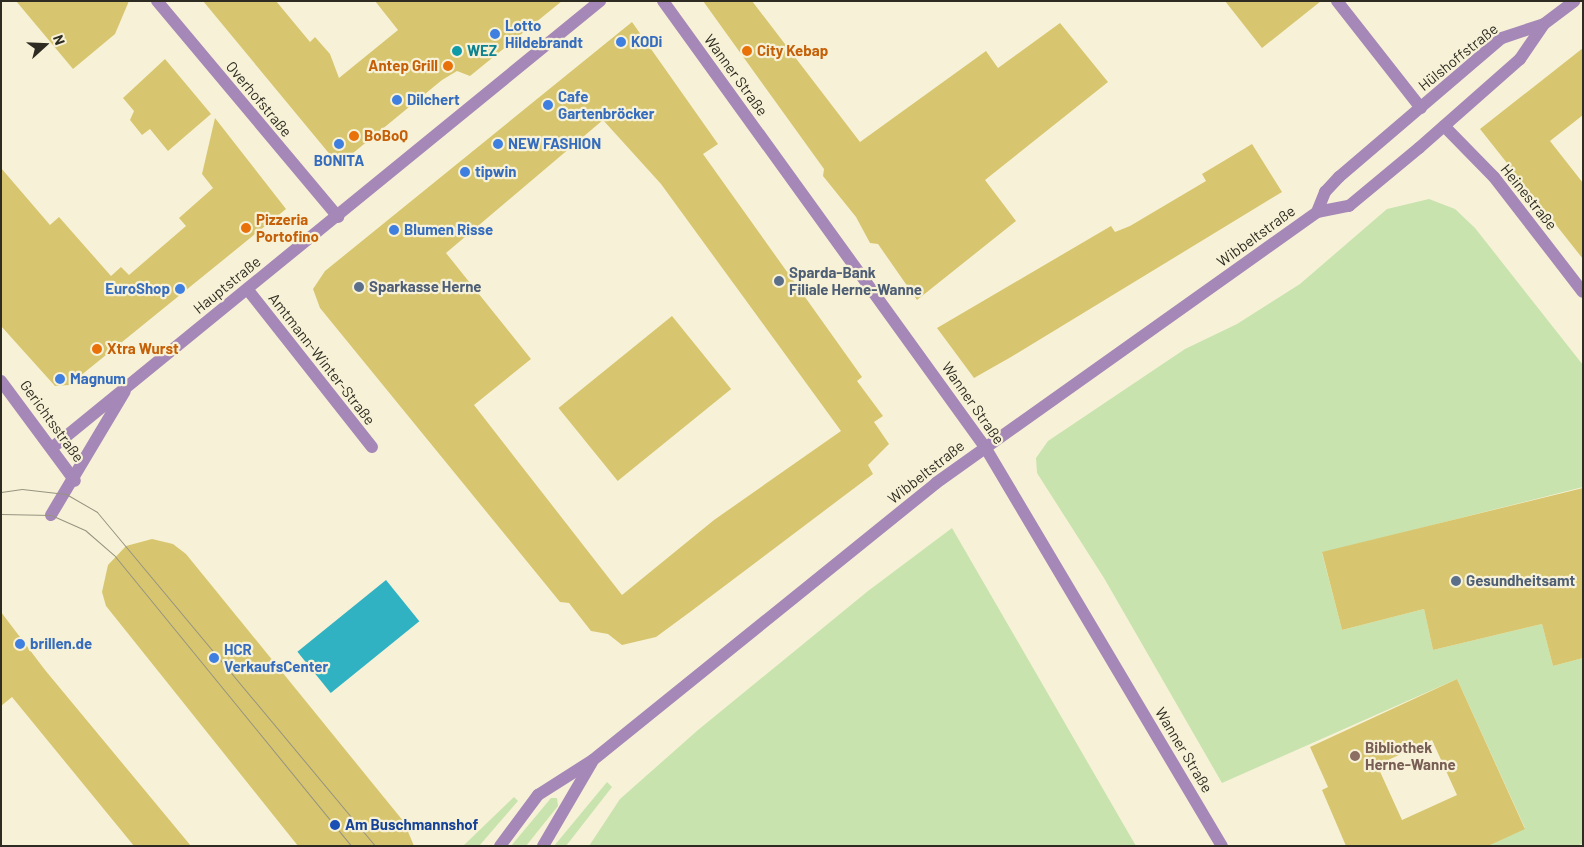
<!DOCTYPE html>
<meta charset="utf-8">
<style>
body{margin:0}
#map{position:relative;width:1584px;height:847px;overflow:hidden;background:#f7f2d7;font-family:Barlow,sans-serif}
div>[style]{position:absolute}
.green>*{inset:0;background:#c8e3ad}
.water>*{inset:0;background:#30b2c3;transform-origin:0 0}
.building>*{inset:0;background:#d7c66f;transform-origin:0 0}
.minor>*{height:12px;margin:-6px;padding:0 6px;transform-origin:6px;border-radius:6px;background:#a588b7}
.tram>*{height:1px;margin:-0.5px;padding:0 0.5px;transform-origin:0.5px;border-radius:0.5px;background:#969380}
.dots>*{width:14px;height:14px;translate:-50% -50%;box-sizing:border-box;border:2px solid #f7f2d7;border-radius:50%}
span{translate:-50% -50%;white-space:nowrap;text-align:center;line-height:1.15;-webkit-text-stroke:4.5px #f7f2d7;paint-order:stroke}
.shop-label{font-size:15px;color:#366cbe;font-weight:700}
.left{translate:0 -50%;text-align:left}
.right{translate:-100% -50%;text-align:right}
.culture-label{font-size:15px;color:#0d838f;font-weight:700}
.food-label{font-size:15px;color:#c56008;font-weight:700}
.street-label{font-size:15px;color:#2e2c22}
.service-label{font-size:15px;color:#4e5e75;font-weight:700}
.education-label{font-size:15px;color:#785e54;font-weight:700}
.transit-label{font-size:15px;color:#164399;font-weight:700}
.frame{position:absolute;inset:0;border:2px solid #2e2c22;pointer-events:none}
.north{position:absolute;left:20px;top:20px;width:50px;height:50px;-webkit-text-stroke:4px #f7f2d7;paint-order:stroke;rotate:70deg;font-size:14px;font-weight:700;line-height:20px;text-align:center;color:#2e2c22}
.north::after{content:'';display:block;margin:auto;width:18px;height:22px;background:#2e2c22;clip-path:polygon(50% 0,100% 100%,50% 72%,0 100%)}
</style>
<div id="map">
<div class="green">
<i style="clip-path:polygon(1429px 199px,1455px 209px,1475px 228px,1583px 365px,1583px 487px,1322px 553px,1342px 630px,1424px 609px,1433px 650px,1542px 624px,1553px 666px,1583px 658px,1583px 843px,1577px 846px,1488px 846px,1525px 828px,1457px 679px,1222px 783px,1104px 578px,1037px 473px,1036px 458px,1048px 441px,1185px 349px,1237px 324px,1300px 284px,1387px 209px)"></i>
<i style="clip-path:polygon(952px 528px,1136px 846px,589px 846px,620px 799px,698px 730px,868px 591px)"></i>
<i style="clip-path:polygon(607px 782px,612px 787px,566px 846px,554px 846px)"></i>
<i style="clip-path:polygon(514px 797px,518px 801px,479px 846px,463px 846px)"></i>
<i style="clip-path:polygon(551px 798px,557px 798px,558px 806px,526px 846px,511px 846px)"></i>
</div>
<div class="water">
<i style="left:386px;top:580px;width:53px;height:114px;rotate:51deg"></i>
</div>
<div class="building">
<i style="clip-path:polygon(16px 1px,129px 1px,115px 34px,73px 69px)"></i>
<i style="clip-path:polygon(203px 1px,276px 1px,310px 42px,315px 37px,330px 54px,339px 78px,398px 30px,375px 1px,562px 1px,470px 76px,457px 71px,442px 80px,347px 158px,332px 157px)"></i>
<i style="clip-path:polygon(703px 1px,752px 1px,860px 142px,986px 51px,998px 68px,1060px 23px,1108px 82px,985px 180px,1016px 221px,917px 300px,878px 244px,870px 243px,856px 217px,823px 176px,824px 169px)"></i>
<i style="clip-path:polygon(1225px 1px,1321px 1px,1262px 48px)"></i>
<i style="clip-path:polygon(evenodd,632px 22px,718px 144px,703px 154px,862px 377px,857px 381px,883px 416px,874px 422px,889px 444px,868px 465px,873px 474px,690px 612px,656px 637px,622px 645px,608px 634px,591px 631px,569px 603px,560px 602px,320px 308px,313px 289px,325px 271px,632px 22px,603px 120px,661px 184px,841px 431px,714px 520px,622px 595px,474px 405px,531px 359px,446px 253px,603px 120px)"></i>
<i style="clip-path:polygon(1583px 48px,1583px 115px,1550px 141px,1583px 183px,1583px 259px,1480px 129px)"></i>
<i style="clip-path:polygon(165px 59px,211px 114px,168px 151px,150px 129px,142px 135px,130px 120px,134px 111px,123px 98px)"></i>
<i style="clip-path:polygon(215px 118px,286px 209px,69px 385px,55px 386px,1px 326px,1px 168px,50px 225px,59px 217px,111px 276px,121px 267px,129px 275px,186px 226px,179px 218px,213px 188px,202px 174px)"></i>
<i style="clip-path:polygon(1252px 144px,1282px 192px,1011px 357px,974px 378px,937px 328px,1111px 226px,1115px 232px,1130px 226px,1206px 181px,1202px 174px)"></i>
<i style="left:672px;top:316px;width:94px;height:146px;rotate:51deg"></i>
<i style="clip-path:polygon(1583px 488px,1583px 658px,1553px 666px,1542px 624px,1433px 650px,1424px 609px,1342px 630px,1322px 552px)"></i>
<i style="clip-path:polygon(152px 539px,173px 544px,186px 554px,404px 822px,414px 846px,298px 846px,106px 606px,102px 592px,108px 565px,126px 546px)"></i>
<i style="clip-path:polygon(1px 612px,45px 670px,191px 846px,134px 846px,12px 697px,1px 706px)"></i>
<i style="clip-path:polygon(evenodd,1457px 679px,1525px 829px,1488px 846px,1346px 846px,1322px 790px,1328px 787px,1310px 747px,1457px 679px,1432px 740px,1457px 795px,1402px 820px,1377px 765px,1432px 740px)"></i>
</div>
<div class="minor">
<i style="left:157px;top:1px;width:282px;rotate:50deg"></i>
<i style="left:663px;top:1px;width:550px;rotate:54.17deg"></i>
<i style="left:985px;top:447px;width:464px;rotate:59.3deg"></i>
<i style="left:1337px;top:1px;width:136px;rotate:51.9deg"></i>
<i style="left:1444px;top:126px;width:71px;rotate:45.6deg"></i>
<i style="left:1494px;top:177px;width:145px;rotate:52.3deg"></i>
<i style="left:1317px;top:212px;width:33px;rotate:-11deg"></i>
<i style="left:1349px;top:206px;width:91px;rotate:-39.6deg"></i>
<i style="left:1419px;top:148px;width:135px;rotate:-41.4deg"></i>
<i style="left:1520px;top:59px;width:42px;rotate:-55.6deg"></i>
<i style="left:248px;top:290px;width:200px;rotate:51.7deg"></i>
<i style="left:1px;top:381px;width:124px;rotate:53.5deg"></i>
<i style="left:53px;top:447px;width:706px;rotate:-39.19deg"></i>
<i style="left:51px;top:515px;width:144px;rotate:-59.2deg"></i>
<i style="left:500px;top:846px;width:64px;rotate:-53.3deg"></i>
<i style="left:538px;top:795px;width:65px;rotate:-32.5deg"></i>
<i style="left:593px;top:760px;width:441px;rotate:-38.9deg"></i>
<i style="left:936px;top:483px;width:468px;rotate:-35.4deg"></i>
<i style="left:1317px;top:212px;width:22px;rotate:-68deg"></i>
<i style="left:1325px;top:192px;width:21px;rotate:-47deg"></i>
<i style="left:1339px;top:177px;width:214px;rotate:-40.5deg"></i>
<i style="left:1502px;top:38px;width:44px;rotate:-18.4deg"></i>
<i style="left:1544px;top:24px;width:38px;rotate:-37deg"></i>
<i style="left:543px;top:846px;width:97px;rotate:-59.7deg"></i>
</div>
<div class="tram">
<i style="left:1px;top:492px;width:21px;rotate:-8deg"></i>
<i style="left:22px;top:489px;width:44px;rotate:6.5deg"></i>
<i style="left:66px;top:494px;width:36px;rotate:30deg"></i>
<i style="left:97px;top:512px;width:435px;rotate:50.2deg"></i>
<i style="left:1px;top:514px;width:50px;rotate:1.1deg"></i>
<i style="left:51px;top:515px;width:37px;rotate:24deg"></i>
<i style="left:85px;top:530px;width:38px;rotate:41deg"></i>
<i style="left:114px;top:555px;width:375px;rotate:50.8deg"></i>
</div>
<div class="dots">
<i style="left:495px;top:34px;background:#3f7fe0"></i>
<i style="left:621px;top:42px;background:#3f7fe0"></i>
<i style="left:457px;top:51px;background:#0f9aa8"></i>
<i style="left:747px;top:51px;background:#e8710a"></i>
<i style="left:448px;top:66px;background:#e8710a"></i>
<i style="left:397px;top:100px;background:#3f7fe0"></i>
<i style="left:548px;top:105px;background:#3f7fe0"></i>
<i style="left:354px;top:136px;background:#e8710a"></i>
<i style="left:339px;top:144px;background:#3f7fe0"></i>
<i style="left:498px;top:144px;background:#3f7fe0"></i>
<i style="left:465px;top:172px;background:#3f7fe0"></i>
<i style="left:246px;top:228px;background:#e8710a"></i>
<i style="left:394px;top:230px;background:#3f7fe0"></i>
<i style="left:779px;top:281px;background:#5c6f8a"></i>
<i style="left:359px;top:287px;background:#5c6f8a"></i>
<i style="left:180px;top:289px;background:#3f7fe0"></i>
<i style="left:97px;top:349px;background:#e8710a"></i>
<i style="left:60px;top:379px;background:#3f7fe0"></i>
<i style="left:1456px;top:581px;background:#5c6f8a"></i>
<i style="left:20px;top:644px;background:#3f7fe0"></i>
<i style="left:214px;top:658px;background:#3f7fe0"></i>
<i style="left:1355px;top:756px;background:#8d6e63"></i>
<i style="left:335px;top:825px;background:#1a4fb4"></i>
</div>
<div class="shop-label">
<span class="left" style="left:505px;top:34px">Lotto<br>Hildebrandt</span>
<span class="left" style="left:631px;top:42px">KODi</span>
<span class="left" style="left:558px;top:105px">Cafe<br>Gartenbröcker</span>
<span class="left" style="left:407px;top:100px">Dilchert</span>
<span class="left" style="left:508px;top:144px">NEW FASHION</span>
<span style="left:339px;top:161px">BONITA</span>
<span class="left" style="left:475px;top:172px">tipwin</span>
<span class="left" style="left:404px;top:230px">Blumen Risse</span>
<span class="right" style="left:170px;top:289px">EuroShop</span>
<span class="left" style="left:70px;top:379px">Magnum</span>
<span class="left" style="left:30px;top:644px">brillen.de</span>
<span class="left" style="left:224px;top:658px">HCR<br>VerkaufsCenter</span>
</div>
<div class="culture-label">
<span class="left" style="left:467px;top:51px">WEZ</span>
</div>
<div class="food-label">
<span class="left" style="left:757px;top:51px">City Kebap</span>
<span class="right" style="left:438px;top:66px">Antep Grill</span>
<span class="left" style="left:364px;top:136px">BoBoQ</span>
<span class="left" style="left:256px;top:228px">Pizzeria<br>Portofino</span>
<span class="left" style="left:107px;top:349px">Xtra Wurst</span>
</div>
<div class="street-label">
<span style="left:1458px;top:57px;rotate:-39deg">Hülshoffstraße</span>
<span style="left:736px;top:75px;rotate:54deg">Wanner Straße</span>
<span style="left:259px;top:99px;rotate:50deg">Overhofstraße</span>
<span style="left:1529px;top:197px;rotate:51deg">Heinestraße</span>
<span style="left:1256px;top:236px;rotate:-36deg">Wibbeltstraße</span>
<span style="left:227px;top:285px;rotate:-39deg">Hauptstraße</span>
<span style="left:322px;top:359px;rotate:52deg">Amtmann-Winter-Straße</span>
<span style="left:973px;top:403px;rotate:55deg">Wanner Straße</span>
<span style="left:52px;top:421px;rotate:54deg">Gerichtsstraße</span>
<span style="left:926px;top:472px;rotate:-38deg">Wibbeltstraße</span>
<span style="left:1184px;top:750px;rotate:59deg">Wanner Straße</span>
</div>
<div class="service-label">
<span class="left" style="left:789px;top:281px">Sparda-Bank<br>Filiale Herne-Wanne</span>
<span class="left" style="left:369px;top:287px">Sparkasse Herne</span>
<span class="left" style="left:1466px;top:581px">Gesundheitsamt</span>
</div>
<div class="education-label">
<span class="left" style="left:1365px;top:756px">Bibliothek<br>Herne-Wanne</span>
</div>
<div class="transit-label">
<span class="left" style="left:345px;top:825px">Am Buschmannshof</span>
</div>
<div class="frame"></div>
<div class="north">N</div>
</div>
